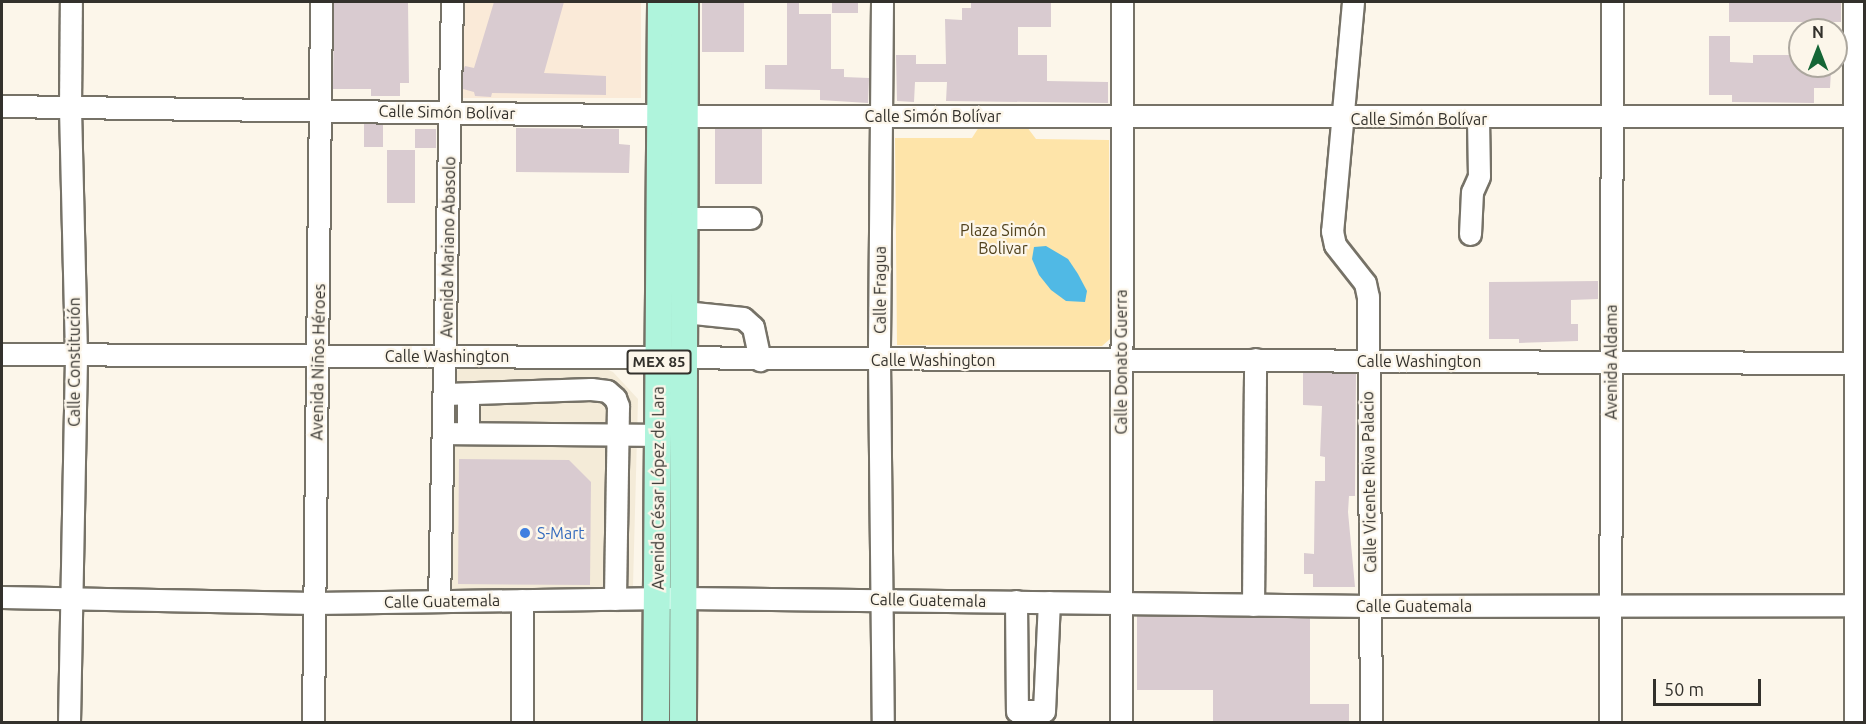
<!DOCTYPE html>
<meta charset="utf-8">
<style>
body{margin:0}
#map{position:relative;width:1866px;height:724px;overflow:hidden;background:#fcf6ea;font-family:Ubuntu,sans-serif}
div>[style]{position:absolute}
.built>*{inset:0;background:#f4ebd8}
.education>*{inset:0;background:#faead8;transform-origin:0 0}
.green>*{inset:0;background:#fee4a9}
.water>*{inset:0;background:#50b9e5}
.building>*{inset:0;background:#d9cbd0;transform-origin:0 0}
.roads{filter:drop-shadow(2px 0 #767267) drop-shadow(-2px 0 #767267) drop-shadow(0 2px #767267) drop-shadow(0 -2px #767267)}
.minor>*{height:21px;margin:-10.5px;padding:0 10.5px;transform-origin:10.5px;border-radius:10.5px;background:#fff}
.major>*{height:26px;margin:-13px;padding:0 13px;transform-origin:13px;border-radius:13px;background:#aff4dc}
.dots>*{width:16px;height:16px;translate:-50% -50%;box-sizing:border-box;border:3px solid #fcf6ea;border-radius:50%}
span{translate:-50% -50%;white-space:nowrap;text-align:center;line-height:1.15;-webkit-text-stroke:4.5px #fcf6ea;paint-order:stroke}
.shield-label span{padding:2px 4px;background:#fcf6ea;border:2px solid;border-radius:4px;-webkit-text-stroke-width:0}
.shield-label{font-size:15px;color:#33312c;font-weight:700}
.street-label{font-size:16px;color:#33312c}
.park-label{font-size:16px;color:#50411c}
.shop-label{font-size:16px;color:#366cbe}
.left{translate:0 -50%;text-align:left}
.frame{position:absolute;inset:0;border:3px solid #33312c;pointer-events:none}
.north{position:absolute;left:1788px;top:18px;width:60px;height:60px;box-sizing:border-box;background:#fcf6ea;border:2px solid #aca79e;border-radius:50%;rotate:0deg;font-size:16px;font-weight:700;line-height:24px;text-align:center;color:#33312c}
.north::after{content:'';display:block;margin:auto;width:21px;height:27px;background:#156636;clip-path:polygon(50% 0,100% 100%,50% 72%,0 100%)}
.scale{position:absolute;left:1653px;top:679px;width:108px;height:27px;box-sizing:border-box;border:3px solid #33312c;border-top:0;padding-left:8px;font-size:18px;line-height:21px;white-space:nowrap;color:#33312c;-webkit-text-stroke:4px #fcf6ea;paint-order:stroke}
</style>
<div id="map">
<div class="built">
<i style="clip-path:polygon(599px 366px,613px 372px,638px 399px,633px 586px,451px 590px,455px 373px,461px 367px)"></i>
</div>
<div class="education">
<i style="left:462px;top:2px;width:179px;height:96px"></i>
</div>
<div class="green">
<i style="clip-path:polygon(979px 127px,1027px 127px,1036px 139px,1109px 140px,1110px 339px,1102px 346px,897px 345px,895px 138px,972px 138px)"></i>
</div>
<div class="water">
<i style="clip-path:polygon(1046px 246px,1068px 259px,1078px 274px,1087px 291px,1085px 302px,1066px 301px,1051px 290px,1039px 275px,1032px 259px,1034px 247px)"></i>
</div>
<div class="building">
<i style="clip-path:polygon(334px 2px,408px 2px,409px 83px,400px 83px,400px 96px,371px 96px,371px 89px,333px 89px)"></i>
<i style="clip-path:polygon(494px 2px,564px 2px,544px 73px,606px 76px,606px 95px,492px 93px,491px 97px,475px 96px,474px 92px,463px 89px,463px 71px,465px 66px,474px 68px)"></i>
<i style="left:702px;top:2px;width:42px;height:50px"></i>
<i style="clip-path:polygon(787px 2px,799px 2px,799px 14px,831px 14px,831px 69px,844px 69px,844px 77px,869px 78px,868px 103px,820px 100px,820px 90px,765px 89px,765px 65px,787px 65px)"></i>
<i style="left:832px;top:2px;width:26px;height:11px"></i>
<i style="clip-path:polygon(971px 2px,1051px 2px,1051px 27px,1018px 27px,1018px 55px,1047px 55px,1047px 81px,1108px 82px,1108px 103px,946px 101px,947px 82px,915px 82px,914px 102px,897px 101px,896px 55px,916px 55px,916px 64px,946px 64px,945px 19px,962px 20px,962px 8px,971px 8px)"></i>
<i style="left:1729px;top:2px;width:112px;height:20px"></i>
<i style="clip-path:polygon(1709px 36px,1730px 36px,1730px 62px,1753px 63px,1753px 55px,1800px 55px,1800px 71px,1831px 71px,1830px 88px,1814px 88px,1814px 103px,1732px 102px,1732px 95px,1709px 95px)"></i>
<i style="left:364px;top:124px;width:19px;height:23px"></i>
<i style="clip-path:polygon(516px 128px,619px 129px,619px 144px,630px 145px,629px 173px,516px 172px)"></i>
<i style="left:436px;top:129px;width:19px;height:21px;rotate:90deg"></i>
<i style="left:715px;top:129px;width:47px;height:55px"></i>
<i style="left:387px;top:150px;width:28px;height:53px"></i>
<i style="clip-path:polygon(1598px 281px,1598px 299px,1571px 300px,1571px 324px,1578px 324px,1578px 341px,1519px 343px,1519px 339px,1489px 339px,1489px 282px)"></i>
<i style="clip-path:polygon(1303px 373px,1356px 373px,1355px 496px,1349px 496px,1348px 512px,1355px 587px,1313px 587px,1313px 574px,1304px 574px,1304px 553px,1314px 554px,1315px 481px,1325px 481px,1325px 457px,1320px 456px,1322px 406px,1303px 405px)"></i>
<i style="clip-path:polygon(459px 459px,569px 460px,591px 482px,590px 585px,458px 584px)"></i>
<i style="clip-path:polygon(1137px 616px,1310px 618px,1310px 704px,1349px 704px,1349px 723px,1213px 723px,1213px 690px,1137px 690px)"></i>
</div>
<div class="roads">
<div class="minor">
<i style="left:882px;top:2px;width:358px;rotate:90.5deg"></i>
<i style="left:879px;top:360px;width:362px;rotate:89.4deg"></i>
<i style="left:1353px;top:2px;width:230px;rotate:95.2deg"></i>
<i style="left:1332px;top:231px;width:14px;rotate:78deg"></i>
<i style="left:1335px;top:245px;width:48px;rotate:51.7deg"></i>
<i style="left:1365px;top:283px;width:14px;rotate:78deg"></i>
<i style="left:1368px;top:297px;width:425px;rotate:89.6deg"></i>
<i style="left:1854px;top:2px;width:720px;rotate:89.92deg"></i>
<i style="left:2px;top:106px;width:683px;rotate:0.84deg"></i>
<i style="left:685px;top:116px;width:1179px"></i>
<i style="left:685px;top:218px;width:65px"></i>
<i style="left:1470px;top:234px;width:42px;rotate:-87.3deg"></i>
<i style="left:1472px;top:192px;width:17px;rotate:-66deg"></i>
<i style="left:1479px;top:176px;width:58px;rotate:-91deg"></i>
<i style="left:684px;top:312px;width:59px;rotate:5.8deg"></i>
<i style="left:743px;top:318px;width:13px;rotate:42deg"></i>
<i style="left:753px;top:327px;width:34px;rotate:78deg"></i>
<i style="left:2px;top:354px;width:1862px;rotate:0.28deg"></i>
<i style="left:446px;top:394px;width:145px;rotate:-2deg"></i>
<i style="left:591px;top:389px;width:16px;rotate:7deg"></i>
<i style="left:607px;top:391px;width:11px;rotate:41deg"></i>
<i style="left:615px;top:398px;width:9px;rotate:69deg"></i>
<i style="left:618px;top:406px;width:193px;rotate:90.9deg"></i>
<i style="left:468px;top:394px;width:39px;rotate:90deg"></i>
<i style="left:445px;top:433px;width:213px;rotate:0.5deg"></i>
<i style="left:2px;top:597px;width:312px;rotate:1.1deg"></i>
<i style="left:314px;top:603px;width:369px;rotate:-0.8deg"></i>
<i style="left:683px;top:598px;width:688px;rotate:0.67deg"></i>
<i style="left:1371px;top:606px;width:484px;rotate:-0.1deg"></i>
<i style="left:522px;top:600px;width:122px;rotate:90deg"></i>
<i style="left:439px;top:601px;width:599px;rotate:-88.76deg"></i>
<i style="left:1016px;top:601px;width:110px;rotate:89.5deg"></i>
<i style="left:1017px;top:711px;width:27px"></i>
<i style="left:1044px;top:711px;width:109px;rotate:-87.4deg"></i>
<i style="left:1253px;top:605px;width:246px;rotate:-89.5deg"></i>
<i style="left:69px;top:722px;width:368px;rotate:-88.9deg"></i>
<i style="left:76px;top:354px;width:247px;rotate:-91.4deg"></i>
<i style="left:70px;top:107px;width:105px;rotate:-89.5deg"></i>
<i style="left:313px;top:722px;width:720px;rotate:-89.36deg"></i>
<i style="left:1121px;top:722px;width:720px;rotate:-89.92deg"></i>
<i style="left:1610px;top:722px;width:720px;rotate:-89.84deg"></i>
</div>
<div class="major">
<i style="left:656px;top:722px;width:720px;rotate:-89.6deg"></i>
<i style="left:683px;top:722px;width:720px;rotate:-89.84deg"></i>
</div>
</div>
<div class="dots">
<i style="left:525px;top:533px;background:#3f7fe0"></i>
</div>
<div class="shield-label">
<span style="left:659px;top:362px">MEX 85</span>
</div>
<div class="street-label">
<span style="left:447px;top:112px;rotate:1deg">Calle Simón Bolívar</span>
<span style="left:933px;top:116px">Calle Simón Bolívar</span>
<span style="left:1419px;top:119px">Calle Simón Bolívar</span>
<span style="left:448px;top:247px;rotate:-89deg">Avenida Mariano Abasolo</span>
<span style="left:880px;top:290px;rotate:-90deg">Calle Fragua</span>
<span style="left:447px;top:356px">Calle Washington</span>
<span style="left:933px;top:360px">Calle Washington</span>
<span style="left:1419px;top:361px">Calle Washington</span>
<span style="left:74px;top:362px;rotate:-90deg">Calle Constitución</span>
<span style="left:318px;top:362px;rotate:-89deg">Avenida Niños Héroes</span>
<span style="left:1121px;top:362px;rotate:-90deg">Calle Donato Guerra</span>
<span style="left:1611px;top:362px;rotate:-90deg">Avenida Aldama</span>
<span style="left:1369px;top:482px;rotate:-91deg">Calle Vicente Riva Palacio</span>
<span style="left:658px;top:488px;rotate:-90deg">Avenida César López de Lara</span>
<span style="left:928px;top:600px;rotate:1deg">Calle Guatemala</span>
<span style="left:442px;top:601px;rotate:-1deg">Calle Guatemala</span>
<span style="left:1414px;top:606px">Calle Guatemala</span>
</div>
<div class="park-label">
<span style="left:1003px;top:239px">Plaza Simón<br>Bolivar</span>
</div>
<div class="shop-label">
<span class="left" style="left:537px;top:533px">S-Mart</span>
</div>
<div class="frame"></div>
<div class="north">N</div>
<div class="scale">50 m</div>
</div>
